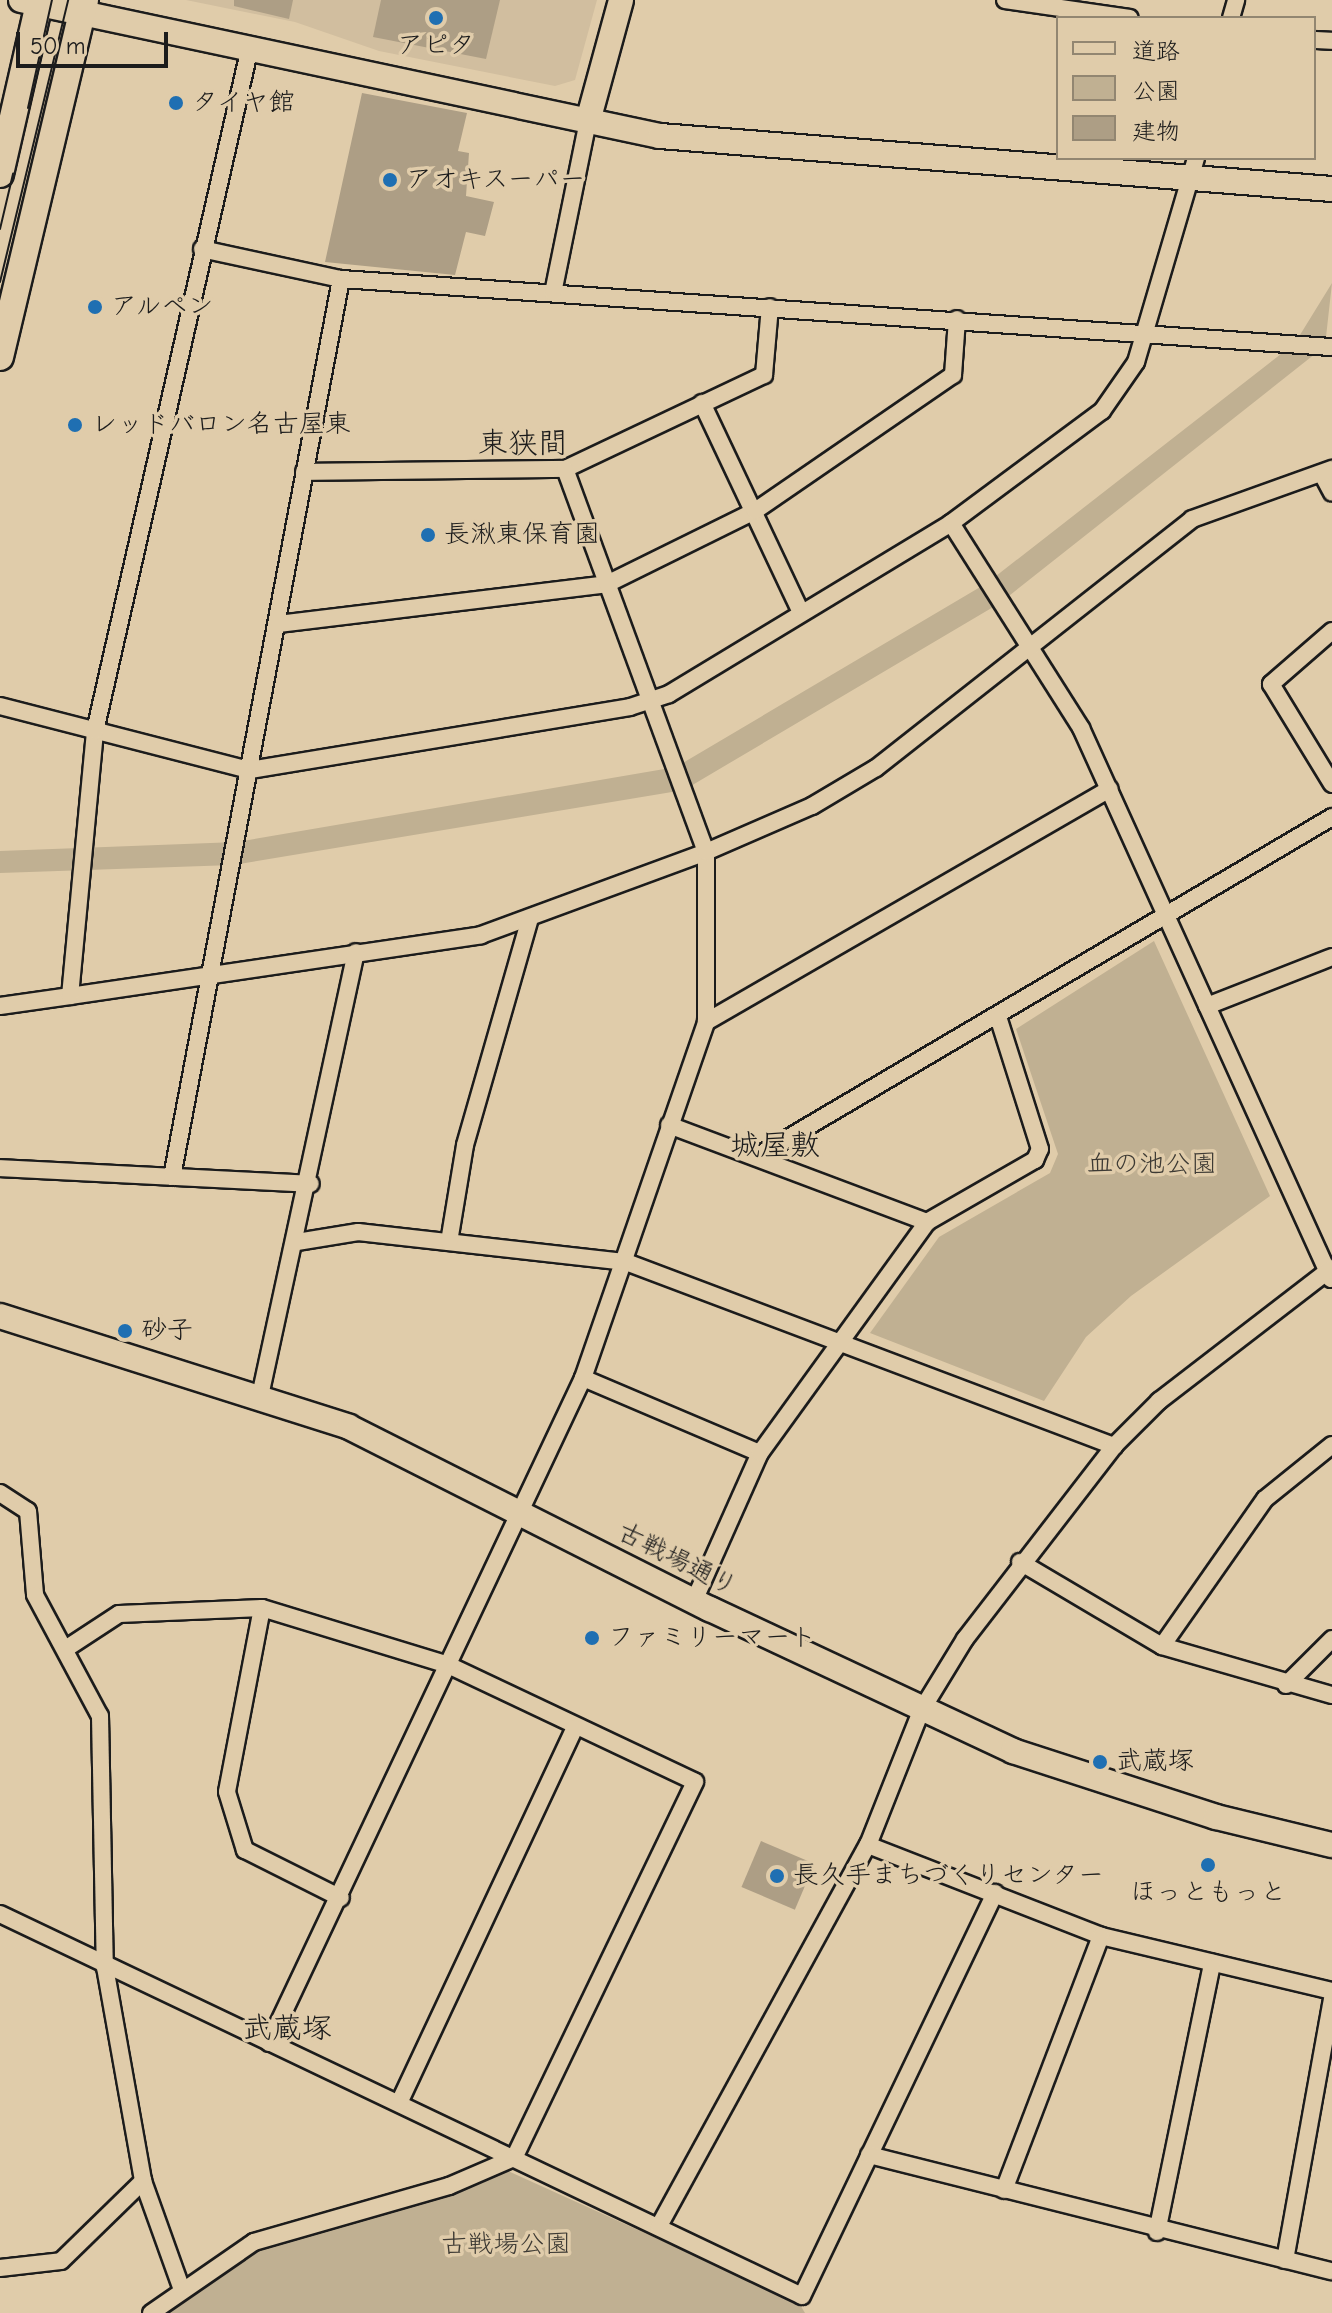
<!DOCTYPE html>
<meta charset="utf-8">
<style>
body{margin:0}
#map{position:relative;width:1332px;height:2313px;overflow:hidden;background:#e0ccaa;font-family:"Comic Neue","Klee One",sans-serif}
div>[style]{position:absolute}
.built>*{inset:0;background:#d1be9f}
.green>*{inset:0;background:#c0b092}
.building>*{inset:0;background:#ad9e85;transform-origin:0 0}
.roads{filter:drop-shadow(2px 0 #1c1c1c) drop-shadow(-2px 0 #1c1c1c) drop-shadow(0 2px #1c1c1c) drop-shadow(0 -2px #1c1c1c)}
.street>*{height:16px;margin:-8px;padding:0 8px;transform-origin:8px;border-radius:8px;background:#e0ccaa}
.secondary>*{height:24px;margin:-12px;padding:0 12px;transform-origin:12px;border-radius:12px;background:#e0ccaa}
.primary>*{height:26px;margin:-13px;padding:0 13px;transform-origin:13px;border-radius:13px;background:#e0ccaa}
.tram>*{height:2px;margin:-1px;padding:0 1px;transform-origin:1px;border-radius:1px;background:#1c1c1c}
.dots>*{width:22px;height:22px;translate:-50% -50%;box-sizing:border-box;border:4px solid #e0ccaa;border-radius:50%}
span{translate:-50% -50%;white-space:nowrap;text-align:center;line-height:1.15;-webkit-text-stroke:7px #e0ccaa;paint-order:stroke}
.poi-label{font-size:26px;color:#1c1c1c}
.left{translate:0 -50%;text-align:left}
.park-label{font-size:26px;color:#3d3a34}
.street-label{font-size:26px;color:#1c1c1c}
.quarter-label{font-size:30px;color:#1c1c1c}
.legend{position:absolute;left:1056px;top:16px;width:260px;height:144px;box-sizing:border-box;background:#e0ccaa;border:2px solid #928671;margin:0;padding:10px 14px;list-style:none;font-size:24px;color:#1c1c1c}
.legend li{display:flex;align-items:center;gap:16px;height:40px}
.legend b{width:40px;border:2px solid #928671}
.scale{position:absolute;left:16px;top:32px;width:152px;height:36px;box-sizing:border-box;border:4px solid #1c1c1c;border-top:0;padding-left:10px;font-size:24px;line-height:28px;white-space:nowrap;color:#1c1c1c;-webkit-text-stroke:6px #e0ccaa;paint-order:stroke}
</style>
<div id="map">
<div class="built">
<i style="clip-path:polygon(186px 0,597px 0,575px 80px,555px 86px,379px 51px,295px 22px)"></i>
</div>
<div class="green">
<i style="clip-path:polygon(1332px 283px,1325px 346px,1000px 603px,684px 790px,233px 865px,0 873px,0 851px,237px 842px,676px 767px,987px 583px,1295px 343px)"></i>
<i style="clip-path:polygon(1154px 941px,1270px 1196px,1131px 1296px,1086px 1337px,1044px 1401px,870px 1333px,939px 1237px,1050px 1173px,1058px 1154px,1016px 1029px)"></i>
<i style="clip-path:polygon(508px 2171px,799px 2303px,805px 2313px,161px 2313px,255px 2252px)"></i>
</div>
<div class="building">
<i style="clip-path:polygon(234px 0,293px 0,289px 19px,234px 6px)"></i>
<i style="clip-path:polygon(381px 0,500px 0,486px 59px,373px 37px)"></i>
<i style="clip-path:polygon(362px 93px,467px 113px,458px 151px,469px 153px,466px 196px,494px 202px,485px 236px,466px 232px,455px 275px,325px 262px)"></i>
<i style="left:761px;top:1841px;width:58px;height:50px;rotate:23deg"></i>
</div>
<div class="roads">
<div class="street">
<i style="left:1005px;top:0;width:126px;rotate:8.2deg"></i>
<i style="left:1231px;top:18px;width:19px;rotate:-74deg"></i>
<i style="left:1314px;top:40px;width:18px;rotate:3deg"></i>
<i style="left:202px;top:249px;width:142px;rotate:12.2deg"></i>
<i style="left:341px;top:279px;width:993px;rotate:3.93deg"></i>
<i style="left:553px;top:293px;width:176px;rotate:-78.5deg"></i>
<i style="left:702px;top:403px;width:229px;rotate:64.7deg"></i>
<i style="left:304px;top:472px;width:261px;rotate:-0.7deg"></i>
<i style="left:565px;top:469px;width:220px;rotate:-25.3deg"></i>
<i style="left:764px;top:375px;width:68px;rotate:-85deg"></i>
<i style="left:1322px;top:474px;width:21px;rotate:62deg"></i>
<i style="left:951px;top:523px;width:243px;rotate:57.6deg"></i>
<i style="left:1081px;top:728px;width:605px;rotate:65.6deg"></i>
<i style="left:278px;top:624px;width:331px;rotate:-6.9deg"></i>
<i style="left:607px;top:584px;width:165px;rotate:-26.3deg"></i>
<i style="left:755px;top:511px;width:240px;rotate:-34.5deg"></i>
<i style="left:953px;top:375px;width:56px;rotate:-85.9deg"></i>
<i style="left:1332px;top:631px;width:81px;rotate:139deg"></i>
<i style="left:1271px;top:684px;width:117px;rotate:58.6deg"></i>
<i style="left:0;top:706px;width:258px;rotate:14.4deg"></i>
<i style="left:250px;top:770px;width:385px;rotate:-9.4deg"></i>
<i style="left:630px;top:707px;width:41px;rotate:-18.4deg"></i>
<i style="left:669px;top:694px;width:330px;rotate:-31.2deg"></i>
<i style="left:951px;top:523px;width:188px;rotate:-36.6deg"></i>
<i style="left:1102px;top:411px;width:60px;rotate:-55.2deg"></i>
<i style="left:1136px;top:362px;width:213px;rotate:-73.6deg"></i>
<i style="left:70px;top:996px;width:416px;rotate:-8.4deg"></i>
<i style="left:481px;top:935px;width:240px;rotate:-20.2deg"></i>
<i style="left:706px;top:852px;width:116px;rotate:-23.5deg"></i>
<i style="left:812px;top:806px;width:74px;rotate:-30.7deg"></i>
<i style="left:876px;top:768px;width:402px;rotate:-38.2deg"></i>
<i style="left:1192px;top:519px;width:149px;rotate:-19.7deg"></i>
<i style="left:0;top:1006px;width:71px;rotate:-8.1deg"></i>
<i style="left:70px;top:996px;width:266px;rotate:-84.6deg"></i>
<i style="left:95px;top:731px;width:701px;rotate:-77.23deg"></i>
<i style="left:1207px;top:1006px;width:134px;rotate:-21.4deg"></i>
<i style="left:706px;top:1022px;width:466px;rotate:-30deg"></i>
<i style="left:669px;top:1125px;width:276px;rotate:20.6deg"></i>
<i style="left:756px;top:1157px;width:669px;rotate:-30.55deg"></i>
<i style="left:0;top:1168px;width:311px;rotate:2.9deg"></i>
<i style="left:172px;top:1177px;width:914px;rotate:-79.34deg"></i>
<i style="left:297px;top:1242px;width:62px;rotate:-9.3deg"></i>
<i style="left:358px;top:1232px;width:270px;rotate:6.4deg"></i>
<i style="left:626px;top:1262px;width:522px;rotate:20.66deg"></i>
<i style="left:449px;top:1242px;width:98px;rotate:-80.6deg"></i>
<i style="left:465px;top:1145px;width:236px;rotate:-74deg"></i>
<i style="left:583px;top:1378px;width:192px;rotate:23deg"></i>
<i style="left:260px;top:1396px;width:454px;rotate:-77.8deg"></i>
<i style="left:0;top:1493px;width:33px;rotate:33deg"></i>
<i style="left:28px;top:1511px;width:84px;rotate:85.2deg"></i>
<i style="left:35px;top:1595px;width:137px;rotate:61.8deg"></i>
<i style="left:100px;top:1716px;width:251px;rotate:88.9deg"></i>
<i style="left:105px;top:1967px;width:217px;rotate:79.9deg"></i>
<i style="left:143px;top:2181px;width:113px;rotate:70.3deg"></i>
<i style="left:1020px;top:1562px;width:165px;rotate:30.6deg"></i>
<i style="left:1162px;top:1646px;width:177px;rotate:16.1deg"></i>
<i style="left:694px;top:1601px;width:162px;rotate:-66deg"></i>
<i style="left:760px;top:1453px;width:285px;rotate:-54.1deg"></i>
<i style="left:927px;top:1222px;width:125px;rotate:-29.9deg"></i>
<i style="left:1035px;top:1160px;width:12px;rotate:-66deg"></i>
<i style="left:1040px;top:1149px;width:135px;rotate:-107.6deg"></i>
<i style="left:262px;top:1608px;width:187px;rotate:100.8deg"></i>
<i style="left:227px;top:1792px;width:61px;rotate:72.8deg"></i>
<i style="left:245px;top:1850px;width:107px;rotate:26.6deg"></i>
<i style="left:1162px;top:1646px;width:179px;rotate:-55deg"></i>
<i style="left:1265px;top:1499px;width:86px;rotate:-38.9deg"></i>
<i style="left:67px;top:1648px;width:62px;rotate:-33.2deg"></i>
<i style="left:119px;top:1614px;width:143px;rotate:-2.4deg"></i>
<i style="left:262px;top:1608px;width:195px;rotate:17deg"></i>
<i style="left:448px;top:1665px;width:273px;rotate:25.3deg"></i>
<i style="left:695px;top:1782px;width:417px;rotate:115.7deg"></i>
<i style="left:514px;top:2158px;width:71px;rotate:156.7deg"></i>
<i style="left:449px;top:2186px;width:203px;rotate:164deg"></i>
<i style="left:254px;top:2242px;width:125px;rotate:145.4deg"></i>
<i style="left:1286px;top:1685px;width:65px;rotate:-45deg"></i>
<i style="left:868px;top:1845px;width:250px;rotate:21.3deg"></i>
<i style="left:1101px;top:1936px;width:237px;rotate:13.4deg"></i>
<i style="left:0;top:1914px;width:888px;rotate:25.47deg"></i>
<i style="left:802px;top:2296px;width:447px;rotate:-64.4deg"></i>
<i style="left:269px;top:2043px;width:735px;rotate:-64.72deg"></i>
<i style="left:583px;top:1378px;width:377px;rotate:-70.9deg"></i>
<i style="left:706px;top:1022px;width:170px;rotate:-90deg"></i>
<i style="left:706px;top:852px;width:408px;rotate:-110.2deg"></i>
<i style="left:399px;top:2103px;width:414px;rotate:-64.9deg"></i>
<i style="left:869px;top:2155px;width:477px;rotate:14.1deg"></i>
<i style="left:1004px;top:2190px;width:272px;rotate:-69.1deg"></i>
<i style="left:659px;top:2226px;width:435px;rotate:-61.3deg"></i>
<i style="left:868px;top:1845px;width:144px;rotate:-68.4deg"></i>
<i style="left:921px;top:1711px;width:84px;rotate:-58.6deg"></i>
<i style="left:965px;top:1639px;width:244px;rotate:-52.3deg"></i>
<i style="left:1114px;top:1446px;width:64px;rotate:-45deg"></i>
<i style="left:1159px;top:1401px;width:218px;rotate:-37.6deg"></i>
<i style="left:1157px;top:2232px;width:275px;rotate:-78.4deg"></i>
<i style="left:1285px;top:2260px;width:265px;rotate:-79.8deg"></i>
<i style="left:0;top:2268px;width:61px;rotate:-6.5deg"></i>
<i style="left:61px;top:2261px;width:115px;rotate:-44.3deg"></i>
</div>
<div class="secondary">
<i style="left:21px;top:0;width:653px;rotate:12.02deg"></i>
<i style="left:660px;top:136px;width:674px;rotate:4.51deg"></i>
<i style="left:588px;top:121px;width:125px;rotate:-74.7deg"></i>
<i style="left:0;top:1316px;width:366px;rotate:17.6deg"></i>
<i style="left:349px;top:1427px;width:404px;rotate:26.8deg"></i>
<i style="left:710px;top:1609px;width:335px;rotate:25.1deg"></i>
<i style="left:1013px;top:1751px;width:213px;rotate:18deg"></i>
<i style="left:1216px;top:1817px;width:119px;rotate:13.6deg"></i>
</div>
<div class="primary">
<i style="left:0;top:174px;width:179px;rotate:-77.1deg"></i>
<i style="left:0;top:357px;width:367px;rotate:-76.6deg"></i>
</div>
</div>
<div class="tram">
<i style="left:28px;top:108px;width:111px;rotate:-77.5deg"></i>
<i style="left:0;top:229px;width:57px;rotate:-76.7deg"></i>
<i style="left:0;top:282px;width:290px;rotate:-76.4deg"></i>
</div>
<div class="dots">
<i style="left:436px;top:18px;background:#1f6fb2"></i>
<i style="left:176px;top:103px;background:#1f6fb2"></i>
<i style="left:390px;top:180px;background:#1f6fb2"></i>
<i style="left:95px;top:307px;background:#1f6fb2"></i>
<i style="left:75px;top:425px;background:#1f6fb2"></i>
<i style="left:428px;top:535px;background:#1f6fb2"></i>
<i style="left:125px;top:1331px;background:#1f6fb2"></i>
<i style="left:592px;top:1638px;background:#1f6fb2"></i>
<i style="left:1100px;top:1762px;background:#1f6fb2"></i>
<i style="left:1208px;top:1865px;background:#1f6fb2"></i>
<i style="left:777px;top:1876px;background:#1f6fb2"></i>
</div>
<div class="poi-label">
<span style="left:436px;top:46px">アピタ</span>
<span class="left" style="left:192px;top:103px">タイヤ館</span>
<span class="left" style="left:406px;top:180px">アオキスーパー</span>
<span class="left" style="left:111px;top:307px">アルペン</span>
<span class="left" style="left:91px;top:425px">レッドバロン名古屋東</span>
<span class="left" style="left:444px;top:535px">長湫東保育園</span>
<span class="left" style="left:141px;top:1331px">砂子</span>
<span class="left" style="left:608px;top:1638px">ファミリーマート</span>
<span class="left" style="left:1116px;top:1762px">武蔵塚</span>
<span class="left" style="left:793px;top:1876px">長久手まちづくりセンター</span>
<span style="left:1208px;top:1893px">ほっともっと</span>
</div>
<div class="park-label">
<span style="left:1152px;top:1165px">血の池公園</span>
<span style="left:506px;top:2245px">古戦場公園</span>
</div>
<div class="street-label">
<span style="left:677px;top:1560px;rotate:27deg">古戦場通り</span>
</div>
<div class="quarter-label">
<span style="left:523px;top:444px">東狭間</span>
<span style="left:775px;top:1146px">城屋敷</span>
<span style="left:287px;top:2029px">武蔵塚</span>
</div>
<ul class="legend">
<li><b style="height:10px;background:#e0ccaa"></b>道路</li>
<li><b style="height:22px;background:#c0b092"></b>公園</li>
<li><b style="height:22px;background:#ad9e85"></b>建物</li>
</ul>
<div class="scale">50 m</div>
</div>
